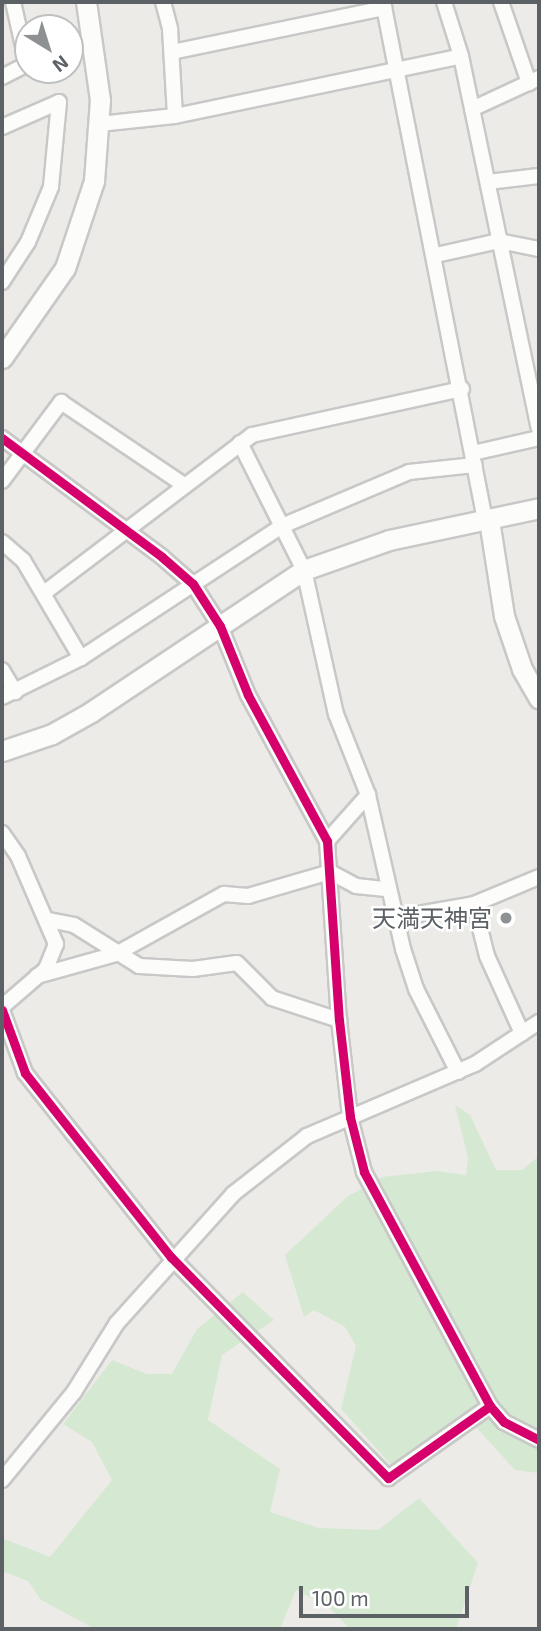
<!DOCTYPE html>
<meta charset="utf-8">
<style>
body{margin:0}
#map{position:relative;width:541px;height:1631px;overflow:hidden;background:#ecebe7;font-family:"Exo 2","Noto Sans JP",sans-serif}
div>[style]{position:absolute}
.green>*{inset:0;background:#d5e9d2}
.roads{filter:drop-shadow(2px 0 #c7c8c7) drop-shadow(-2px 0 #c7c8c7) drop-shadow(0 2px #c7c8c7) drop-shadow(0 -2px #c7c8c7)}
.street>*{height:14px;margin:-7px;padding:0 7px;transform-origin:7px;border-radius:7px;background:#fcfcfb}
.secondary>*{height:19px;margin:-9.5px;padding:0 9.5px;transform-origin:9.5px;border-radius:9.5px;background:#fcfcfb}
.cycleway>*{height:9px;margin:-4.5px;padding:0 4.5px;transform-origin:4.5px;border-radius:4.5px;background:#d6006c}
.dots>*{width:19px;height:19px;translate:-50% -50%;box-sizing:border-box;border:4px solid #fff;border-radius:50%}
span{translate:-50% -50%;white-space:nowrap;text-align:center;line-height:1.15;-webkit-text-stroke:5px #fff;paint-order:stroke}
.poi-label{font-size:24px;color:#5c6165}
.right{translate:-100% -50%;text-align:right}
.frame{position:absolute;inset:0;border:4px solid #5c6165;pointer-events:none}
.north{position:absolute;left:14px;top:14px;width:70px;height:70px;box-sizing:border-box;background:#fff;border:2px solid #bec0c1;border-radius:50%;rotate:142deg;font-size:19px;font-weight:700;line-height:28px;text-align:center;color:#5c6165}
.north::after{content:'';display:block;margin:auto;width:24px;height:32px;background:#8e9192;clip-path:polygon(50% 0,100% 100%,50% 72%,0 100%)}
.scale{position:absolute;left:299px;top:1586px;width:170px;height:32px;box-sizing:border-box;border:4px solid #5c6165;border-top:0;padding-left:9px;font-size:21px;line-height:24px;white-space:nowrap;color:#5c6165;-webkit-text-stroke:5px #fff;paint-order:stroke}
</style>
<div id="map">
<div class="green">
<i style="clip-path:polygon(455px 1105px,470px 1115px,496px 1170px,522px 1170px,539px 1156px,539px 1473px,515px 1470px,466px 1416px,393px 1467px,341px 1409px,356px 1346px,345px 1327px,314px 1310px,304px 1317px,285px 1255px,347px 1197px,382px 1177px,436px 1171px,466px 1175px,468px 1158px)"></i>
<i style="clip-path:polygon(243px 1292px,274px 1320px,222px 1355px,208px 1420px,280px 1469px,270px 1512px,319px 1528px,378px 1530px,419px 1498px,478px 1563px,456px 1629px,350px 1629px,329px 1607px,296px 1590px,280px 1629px,95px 1629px,41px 1600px,28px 1581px,2px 1571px,2px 1538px,50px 1557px,112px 1480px,92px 1442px,63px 1424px,112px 1360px,147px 1374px,172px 1374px,197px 1329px)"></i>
</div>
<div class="roads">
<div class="street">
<i style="left:163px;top:2px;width:28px;rotate:75deg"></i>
<i style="left:170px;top:29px;width:87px;rotate:86.7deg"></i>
<i style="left:383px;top:2px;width:528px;rotate:78.86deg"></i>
<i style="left:444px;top:2px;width:57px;rotate:72.5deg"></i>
<i style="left:461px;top:56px;width:380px;rotate:78.2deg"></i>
<i style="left:501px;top:2px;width:86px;rotate:70.9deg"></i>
<i style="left:172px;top:52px;width:217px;rotate:-11.7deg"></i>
<i style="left:2px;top:77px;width:28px;rotate:-27deg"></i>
<i style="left:27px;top:64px;width:64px;rotate:-102.7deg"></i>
<i style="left:472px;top:109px;width:74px;rotate:-24.8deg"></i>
<i style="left:99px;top:124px;width:76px;rotate:-6deg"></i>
<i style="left:175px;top:116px;width:292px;rotate:-11.8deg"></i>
<i style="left:2px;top:127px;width:62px;rotate:-23.7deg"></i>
<i style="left:59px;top:102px;width:85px;rotate:95.4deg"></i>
<i style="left:51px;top:187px;width:60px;rotate:112.7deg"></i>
<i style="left:28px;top:242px;width:48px;rotate:123deg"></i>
<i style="left:488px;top:182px;width:51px;rotate:-6.7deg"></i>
<i style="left:436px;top:255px;width:65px;rotate:-12.5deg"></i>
<i style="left:499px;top:241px;width:41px;rotate:11.3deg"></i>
<i style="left:2px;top:438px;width:199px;rotate:36.6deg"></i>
<i style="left:162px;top:557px;width:41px;rotate:41.1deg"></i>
<i style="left:193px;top:584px;width:50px;rotate:57.3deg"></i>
<i style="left:220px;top:626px;width:74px;rotate:67.9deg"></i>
<i style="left:248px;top:695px;width:166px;rotate:61.6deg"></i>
<i style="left:327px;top:841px;width:179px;rotate:86.2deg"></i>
<i style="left:339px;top:1020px;width:98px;rotate:83.5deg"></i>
<i style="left:350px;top:1117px;width:57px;rotate:75.7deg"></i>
<i style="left:364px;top:1172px;width:266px;rotate:61.7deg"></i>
<i style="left:240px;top:443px;width:142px;rotate:63.3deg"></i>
<i style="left:304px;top:570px;width:148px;rotate:77.5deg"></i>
<i style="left:336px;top:714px;width:87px;rotate:68.4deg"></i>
<i style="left:368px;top:795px;width:158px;rotate:77.2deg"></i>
<i style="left:403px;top:949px;width:42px;rotate:72deg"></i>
<i style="left:416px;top:989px;width:93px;rotate:63.2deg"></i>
<i style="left:473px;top:453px;width:68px;rotate:-12.8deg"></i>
<i style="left:2px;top:481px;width:99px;rotate:-53.2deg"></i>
<i style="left:61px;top:402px;width:148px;rotate:34deg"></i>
<i style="left:2px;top:542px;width:28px;rotate:41deg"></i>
<i style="left:23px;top:560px;width:114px;rotate:59.4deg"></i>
<i style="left:81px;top:658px;width:88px;rotate:153.7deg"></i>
<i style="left:44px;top:593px;width:261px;rotate:-37.2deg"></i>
<i style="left:252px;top:435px;width:215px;rotate:-12.4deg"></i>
<i style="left:81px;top:658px;width:240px;rotate:-33.3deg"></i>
<i style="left:282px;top:526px;width:138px;rotate:-23deg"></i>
<i style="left:409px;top:472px;width:66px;rotate:-6.1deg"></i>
<i style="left:2px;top:670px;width:26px;rotate:59deg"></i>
<i style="left:2px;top:833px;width:28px;rotate:55deg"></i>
<i style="left:18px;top:856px;width:96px;rotate:66.6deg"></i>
<i style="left:56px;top:944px;width:27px;rotate:112deg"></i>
<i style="left:46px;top:969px;width:58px;rotate:139.2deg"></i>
<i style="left:327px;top:841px;width:62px;rotate:-48.3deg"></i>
<i style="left:474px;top:904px;width:54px;rotate:76deg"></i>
<i style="left:487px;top:956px;width:85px;rotate:65.6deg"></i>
<i style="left:395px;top:918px;width:80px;rotate:-10deg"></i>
<i style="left:474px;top:904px;width:70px;rotate:-22.6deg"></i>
<i style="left:49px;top:920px;width:25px;rotate:11deg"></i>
<i style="left:74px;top:925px;width:77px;rotate:32.2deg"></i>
<i style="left:139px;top:966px;width:54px;rotate:3.2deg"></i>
<i style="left:193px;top:969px;width:44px;rotate:-7.8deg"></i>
<i style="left:237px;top:963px;width:49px;rotate:45deg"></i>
<i style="left:272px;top:998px;width:71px;rotate:18.2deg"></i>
<i style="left:37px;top:976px;width:82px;rotate:-15.6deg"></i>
<i style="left:116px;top:954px;width:124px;rotate:-29.1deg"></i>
<i style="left:224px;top:894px;width:24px;rotate:5deg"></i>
<i style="left:248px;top:896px;width:85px;rotate:-16.3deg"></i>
<i style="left:330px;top:872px;width:30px;rotate:28deg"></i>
<i style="left:356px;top:886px;width:30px;rotate:6deg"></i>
<i style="left:2px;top:1010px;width:67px;rotate:69.9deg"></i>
<i style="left:25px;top:1073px;width:235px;rotate:51.6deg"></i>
<i style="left:171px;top:1257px;width:310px;rotate:45.5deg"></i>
<i style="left:388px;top:1478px;width:125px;rotate:-35.2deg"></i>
<i style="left:490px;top:1406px;width:21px;rotate:49deg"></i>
<i style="left:504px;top:1422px;width:39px;rotate:27deg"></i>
<i style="left:2px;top:1480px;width:114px;rotate:-50.7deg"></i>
<i style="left:74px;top:1392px;width:81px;rotate:-58.1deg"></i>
<i style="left:117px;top:1323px;width:173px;rotate:-48deg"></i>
<i style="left:233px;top:1194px;width:94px;rotate:-38.1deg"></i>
<i style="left:307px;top:1136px;width:183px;rotate:-23.2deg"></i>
<i style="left:475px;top:1064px;width:77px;rotate:-33.3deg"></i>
</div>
<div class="secondary">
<i style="left:2px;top:358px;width:110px;rotate:-55deg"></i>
<i style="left:65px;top:268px;width:92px;rotate:-71.6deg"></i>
<i style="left:94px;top:181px;width:81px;rotate:-85.8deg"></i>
<i style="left:100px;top:100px;width:99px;rotate:-98.1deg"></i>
<i style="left:489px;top:520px;width:97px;rotate:81.1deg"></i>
<i style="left:504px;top:616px;width:56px;rotate:71.2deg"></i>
<i style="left:522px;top:669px;width:34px;rotate:60deg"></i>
<i style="left:2px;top:751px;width:53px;rotate:-18.8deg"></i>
<i style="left:52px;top:734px;width:45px;rotate:-29.4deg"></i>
<i style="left:91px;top:712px;width:256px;rotate:-33.7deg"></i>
<i style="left:304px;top:570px;width:90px;rotate:-19.4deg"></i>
<i style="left:389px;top:540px;width:153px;rotate:-12deg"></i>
</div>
</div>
<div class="cycleway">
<i style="left:2px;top:438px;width:199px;rotate:36.6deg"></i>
<i style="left:162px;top:557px;width:41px;rotate:41.1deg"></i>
<i style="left:193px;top:584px;width:50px;rotate:57.3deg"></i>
<i style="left:220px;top:626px;width:74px;rotate:67.9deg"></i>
<i style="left:248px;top:695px;width:166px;rotate:61.6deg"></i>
<i style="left:327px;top:841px;width:179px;rotate:86.2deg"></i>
<i style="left:339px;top:1020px;width:98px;rotate:83.5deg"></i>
<i style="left:350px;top:1117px;width:57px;rotate:75.7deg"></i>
<i style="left:364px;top:1172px;width:266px;rotate:61.7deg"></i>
<i style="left:2px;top:1010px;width:67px;rotate:69.9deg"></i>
<i style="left:25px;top:1073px;width:235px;rotate:51.6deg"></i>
<i style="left:171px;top:1257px;width:310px;rotate:45.5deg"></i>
<i style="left:388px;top:1478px;width:125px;rotate:-35.2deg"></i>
<i style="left:490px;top:1406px;width:21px;rotate:49deg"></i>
<i style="left:504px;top:1422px;width:39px;rotate:27deg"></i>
</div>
<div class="dots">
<i style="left:506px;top:918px;background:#8e9192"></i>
</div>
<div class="poi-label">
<span class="right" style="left:492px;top:918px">天満天神宮</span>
</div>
<div class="frame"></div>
<div class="north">N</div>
<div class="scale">100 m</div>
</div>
